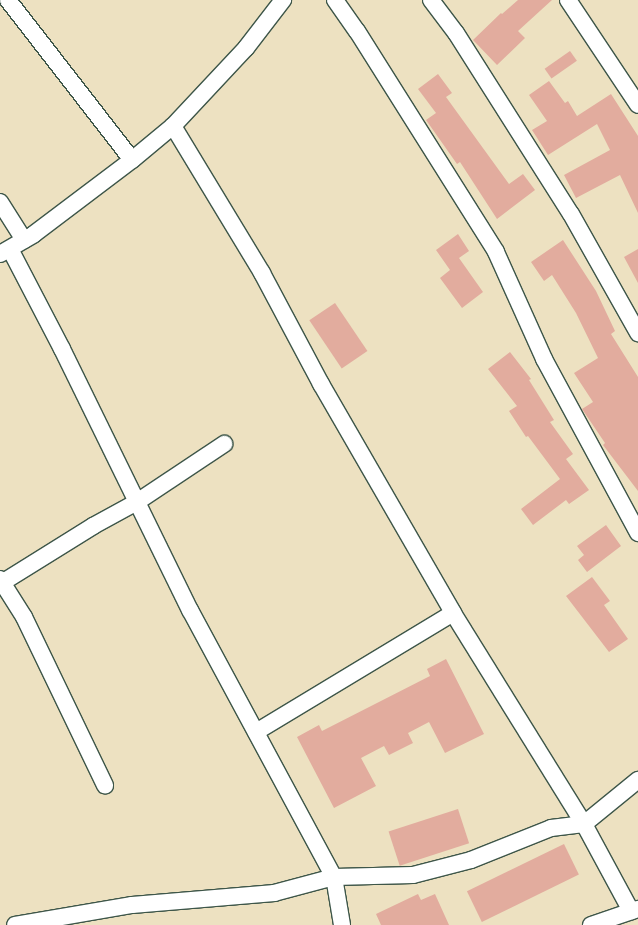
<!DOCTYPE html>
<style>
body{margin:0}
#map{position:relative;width:638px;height:925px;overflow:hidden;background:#ede1c1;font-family:"IM FELL French Canon",serif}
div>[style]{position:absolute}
.building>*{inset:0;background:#e2ac9e;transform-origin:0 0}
.roads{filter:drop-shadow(1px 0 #3e5649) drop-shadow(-1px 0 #3e5649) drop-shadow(0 1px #3e5649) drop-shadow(0 -1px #3e5649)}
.minor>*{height:16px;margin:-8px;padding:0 8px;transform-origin:8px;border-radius:8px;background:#fff}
span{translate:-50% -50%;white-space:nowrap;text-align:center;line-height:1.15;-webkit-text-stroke:5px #fdfcf7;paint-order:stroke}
</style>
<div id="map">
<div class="building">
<i style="clip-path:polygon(518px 0,552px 0,518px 31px,525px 38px,497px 65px,473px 40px,501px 13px,502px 14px)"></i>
<i style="left:570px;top:51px;width:12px;height:31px;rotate:55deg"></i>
<i style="clip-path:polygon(438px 74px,452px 93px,446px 97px,509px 184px,523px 174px,535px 190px,497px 219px,460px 162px,457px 164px,426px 120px,436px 113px,418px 89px)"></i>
<i style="clip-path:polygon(549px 81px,565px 103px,568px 101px,577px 116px,611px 94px,638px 136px,638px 213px,620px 175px,576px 198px,564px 175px,610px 150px,597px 124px,548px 155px,532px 130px,547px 121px,529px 95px)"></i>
<i style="clip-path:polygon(458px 234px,469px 251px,459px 258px,483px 292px,462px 308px,440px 278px,450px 270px,436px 250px)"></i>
<i style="clip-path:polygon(563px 240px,596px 291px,615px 331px,611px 334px,638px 377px,638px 491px,603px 445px,605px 443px,582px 409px,593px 402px,574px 373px,598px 358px,576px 313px,552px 275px,544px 281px,531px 262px)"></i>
<i style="clip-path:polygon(638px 249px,638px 283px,624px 257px)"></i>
<i style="left:335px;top:303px;width:58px;height:31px;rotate:56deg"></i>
<i style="clip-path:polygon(510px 352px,531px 379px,529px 380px,554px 420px,550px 422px,573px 454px,566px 459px,589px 490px,569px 504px,566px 500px,533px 525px,521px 509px,560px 479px,528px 436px,526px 437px,509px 411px,517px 406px,488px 369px)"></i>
<i style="clip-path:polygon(606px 525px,621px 546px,587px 572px,578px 560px,584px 555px,577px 546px)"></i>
<i style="clip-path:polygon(592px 577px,610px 601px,604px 605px,628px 639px,609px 652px,566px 596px)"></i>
<i style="clip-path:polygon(446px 659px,484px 734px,445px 753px,429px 722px,408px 733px,413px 743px,389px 755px,384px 746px,361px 758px,376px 786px,334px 808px,297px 737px,319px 725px,322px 731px,430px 676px,427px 669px)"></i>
<i style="left:458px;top:809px;width:36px;height:73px;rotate:72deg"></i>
<i style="left:564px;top:844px;width:34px;height:108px;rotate:64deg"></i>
<i style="clip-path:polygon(418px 894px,421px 900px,435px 894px,449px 925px,381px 925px,376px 914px)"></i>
</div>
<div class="roads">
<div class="minor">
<i style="left:8px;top:0;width:202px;rotate:52.2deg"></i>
<i style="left:335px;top:0;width:38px;rotate:55deg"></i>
<i style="left:357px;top:31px;width:261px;rotate:57.8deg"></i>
<i style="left:496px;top:252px;width:117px;rotate:65.8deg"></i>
<i style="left:544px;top:359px;width:198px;rotate:61.6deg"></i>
<i style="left:431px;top:0;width:41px;rotate:52.9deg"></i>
<i style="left:456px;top:33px;width:214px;rotate:57.6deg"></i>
<i style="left:571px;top:214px;width:137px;rotate:60.6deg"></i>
<i style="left:568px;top:0;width:126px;rotate:56.3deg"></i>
<i style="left:173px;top:126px;width:172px;rotate:58.8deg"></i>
<i style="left:262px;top:273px;width:126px;rotate:62deg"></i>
<i style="left:321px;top:384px;width:264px;rotate:60deg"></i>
<i style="left:453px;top:613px;width:248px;rotate:58.2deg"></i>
<i style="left:584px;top:824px;width:99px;rotate:61.6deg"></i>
<i style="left:0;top:202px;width:45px;rotate:57.7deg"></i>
<i style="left:10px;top:249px;width:113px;rotate:62.5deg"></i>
<i style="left:62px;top:349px;width:291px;rotate:63.9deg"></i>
<i style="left:190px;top:610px;width:303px;rotate:61.7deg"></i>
<i style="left:334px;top:877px;width:49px;rotate:80.5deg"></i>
<i style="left:0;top:254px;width:39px;rotate:-30deg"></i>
<i style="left:34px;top:234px;width:123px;rotate:-37.1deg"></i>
<i style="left:132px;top:160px;width:53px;rotate:-39.7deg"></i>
<i style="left:173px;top:126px;width:107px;rotate:-46.9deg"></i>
<i style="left:246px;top:48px;width:61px;rotate:-52.4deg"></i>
<i style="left:0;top:579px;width:45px;rotate:57.7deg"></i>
<i style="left:24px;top:617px;width:187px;rotate:64.3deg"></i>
<i style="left:0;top:584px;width:110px;rotate:-31.9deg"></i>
<i style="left:93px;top:526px;width:50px;rotate:-28.6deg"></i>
<i style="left:137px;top:502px;width:105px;rotate:-33.7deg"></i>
<i style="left:256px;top:732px;width:230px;rotate:-31.1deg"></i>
<i style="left:15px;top:925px;width:119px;rotate:-9.7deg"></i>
<i style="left:132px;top:905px;width:143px;rotate:-4.8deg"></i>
<i style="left:274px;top:893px;width:62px;rotate:-14.9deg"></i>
<i style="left:334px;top:877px;width:79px;rotate:-1.5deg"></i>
<i style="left:413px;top:875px;width:60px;rotate:-14.5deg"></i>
<i style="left:471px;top:860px;width:86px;rotate:-21.8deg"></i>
<i style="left:551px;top:828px;width:33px;rotate:-7deg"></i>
<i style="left:584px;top:824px;width:70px;rotate:-39.2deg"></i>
<i style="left:591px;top:925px;width:50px;rotate:-18.8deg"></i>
</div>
</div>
</div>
